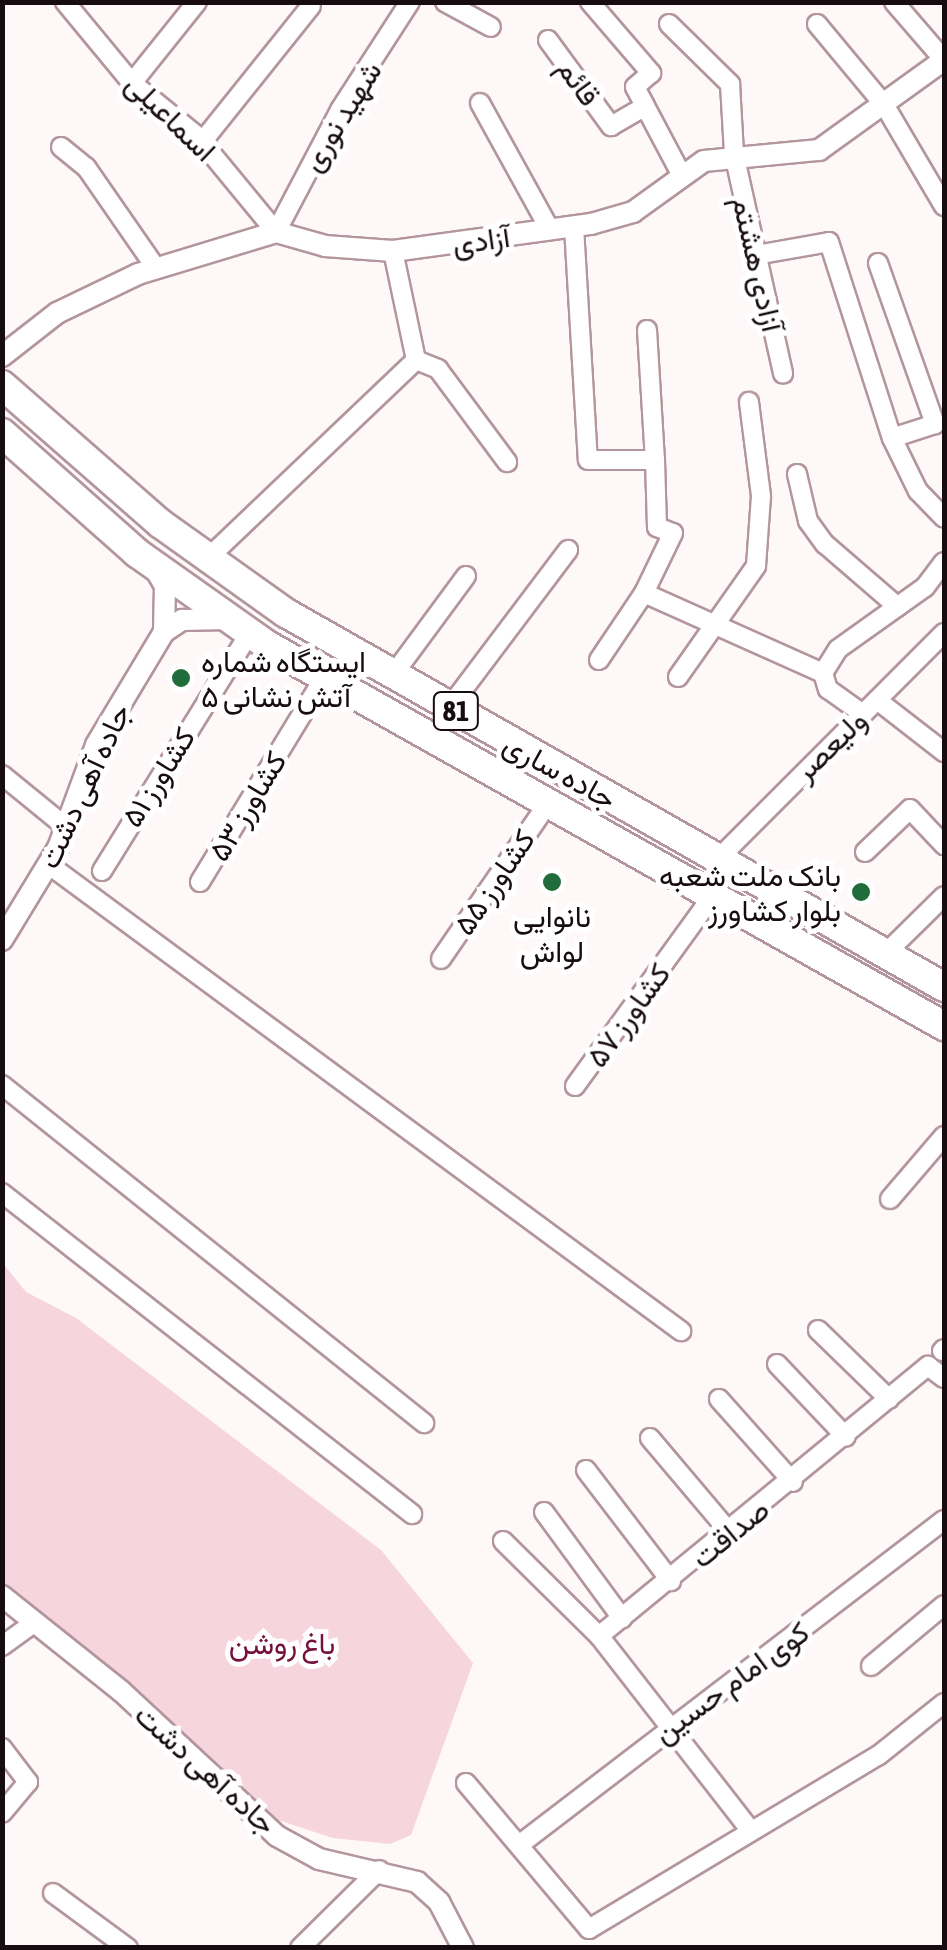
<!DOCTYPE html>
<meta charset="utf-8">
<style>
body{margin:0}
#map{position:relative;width:947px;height:1950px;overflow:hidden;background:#fef8f9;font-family:"Asap Condensed",Vazirmatn,sans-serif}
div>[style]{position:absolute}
.green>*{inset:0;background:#f6d5de}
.roads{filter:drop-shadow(2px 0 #b3969d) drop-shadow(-2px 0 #b3969d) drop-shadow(0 2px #b3969d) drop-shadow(0 -2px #b3969d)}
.minor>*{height:18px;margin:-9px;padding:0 9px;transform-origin:9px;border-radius:9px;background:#fff}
.tertiary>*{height:20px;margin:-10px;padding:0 10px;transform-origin:10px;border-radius:10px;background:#fff}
.trunk>*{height:28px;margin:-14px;padding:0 14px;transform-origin:14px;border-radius:14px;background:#fff}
.dots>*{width:28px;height:28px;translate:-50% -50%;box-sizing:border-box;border:5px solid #fff;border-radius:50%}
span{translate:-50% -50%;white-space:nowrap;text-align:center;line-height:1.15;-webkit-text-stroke:10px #fff;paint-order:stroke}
.shield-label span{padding:2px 8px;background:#fff;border:2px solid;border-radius:8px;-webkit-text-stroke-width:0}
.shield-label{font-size:28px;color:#170d10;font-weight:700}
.street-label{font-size:30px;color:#170d10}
.poi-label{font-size:30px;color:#170d10}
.left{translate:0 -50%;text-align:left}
.right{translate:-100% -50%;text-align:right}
.park-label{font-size:30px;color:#75123c}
.frame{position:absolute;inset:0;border:5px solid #170d10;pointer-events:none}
</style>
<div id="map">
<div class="green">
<i style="clip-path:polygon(2px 1262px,26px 1292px,76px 1318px,381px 1550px,473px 1663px,411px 1835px,390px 1844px,333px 1838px,278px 1820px,128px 1684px,3px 1583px)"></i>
</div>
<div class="roads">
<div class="minor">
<i style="left:65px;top:2px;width:105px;rotate:50.4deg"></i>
<i style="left:132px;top:83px;width:84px;rotate:39.2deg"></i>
<i style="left:197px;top:136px;width:124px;rotate:50.5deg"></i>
<i style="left:276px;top:232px;width:138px;rotate:-62.3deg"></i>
<i style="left:340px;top:110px;width:129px;rotate:-57.1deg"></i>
<i style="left:445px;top:2px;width:52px;rotate:28.5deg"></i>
<i style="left:590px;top:2px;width:94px;rotate:49.3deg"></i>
<i style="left:651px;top:73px;width:21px;rotate:139deg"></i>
<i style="left:635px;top:87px;width:21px;rotate:62deg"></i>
<i style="left:894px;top:2px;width:77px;rotate:49.2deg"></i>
<i style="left:669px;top:24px;width:86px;rotate:44.5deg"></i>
<i style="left:730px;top:84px;width:70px;rotate:86.7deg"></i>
<i style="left:734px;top:154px;width:225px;rotate:77.4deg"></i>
<i style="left:817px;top:24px;width:107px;rotate:50.3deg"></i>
<i style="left:885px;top:106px;width:116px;rotate:59.5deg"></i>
<i style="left:548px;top:40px;width:107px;rotate:53.8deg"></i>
<i style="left:611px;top:126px;width:39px;rotate:-30deg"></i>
<i style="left:645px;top:106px;width:79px;rotate:62.1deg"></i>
<i style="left:132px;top:83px;width:104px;rotate:-51.3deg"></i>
<i style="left:480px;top:103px;width:145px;rotate:61.1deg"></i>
<i style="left:202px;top:142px;width:174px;rotate:-51.3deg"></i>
<i style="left:61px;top:147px;width:32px;rotate:39deg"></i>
<i style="left:86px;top:167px;width:123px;rotate:55.3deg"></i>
<i style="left:574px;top:227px;width:233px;rotate:86.6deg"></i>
<i style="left:588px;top:460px;width:67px"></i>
<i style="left:655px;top:460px;width:67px;rotate:88.3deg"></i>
<i style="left:657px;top:527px;width:17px;rotate:21deg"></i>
<i style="left:673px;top:533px;width:67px;rotate:115.8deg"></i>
<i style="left:644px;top:593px;width:196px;rotate:24.1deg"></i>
<i style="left:823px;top:673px;width:17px;rotate:73deg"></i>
<i style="left:828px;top:689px;width:43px;rotate:35.5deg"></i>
<i style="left:756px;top:255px;width:74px;rotate:-10.1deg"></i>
<i style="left:829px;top:242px;width:206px;rotate:72.2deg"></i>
<i style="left:892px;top:438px;width:59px;rotate:63.9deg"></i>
<i style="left:918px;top:491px;width:37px;rotate:46deg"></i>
<i style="left:878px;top:263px;width:171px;rotate:70.5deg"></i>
<i style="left:935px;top:424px;width:45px;rotate:162deg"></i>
<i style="left:647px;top:330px;width:130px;rotate:86.5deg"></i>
<i style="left:416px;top:360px;width:24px;rotate:22deg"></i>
<i style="left:438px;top:369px;width:116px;rotate:53.4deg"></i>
<i style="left:797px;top:474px;width:48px;rotate:76.8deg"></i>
<i style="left:808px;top:521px;width:29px;rotate:54deg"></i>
<i style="left:825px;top:544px;width:96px;rotate:40.8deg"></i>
<i style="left:206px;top:560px;width:290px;rotate:-43.6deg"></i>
<i style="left:416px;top:360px;width:111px;rotate:-101.9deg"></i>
<i style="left:599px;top:660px;width:81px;rotate:-56.1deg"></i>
<i style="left:823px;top:673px;width:28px;rotate:-58deg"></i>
<i style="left:838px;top:649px;width:107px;rotate:-35.5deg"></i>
<i style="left:925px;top:587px;width:31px;rotate:-53deg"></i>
<i style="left:393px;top:675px;width:123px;rotate:-53.6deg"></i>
<i style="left:678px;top:677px;width:136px;rotate:-54.9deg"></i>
<i style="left:756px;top:566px;width:70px;rotate:-85.9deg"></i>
<i style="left:761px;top:496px;width:95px;rotate:-97.3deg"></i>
<i style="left:877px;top:700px;width:85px;rotate:37.8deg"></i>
<i style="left:449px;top:708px;width:198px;rotate:-53deg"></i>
<i style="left:2px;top:775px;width:82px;rotate:39.1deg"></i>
<i style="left:865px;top:852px;width:62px;rotate:-43.7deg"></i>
<i style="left:910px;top:809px;width:50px;rotate:46.6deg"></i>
<i style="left:718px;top:859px;width:320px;rotate:-45deg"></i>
<i style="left:48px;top:864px;width:787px;rotate:36.42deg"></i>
<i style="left:102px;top:871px;width:279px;rotate:-58.2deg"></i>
<i style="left:200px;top:882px;width:239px;rotate:-58.7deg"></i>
<i style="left:886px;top:953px;width:81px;rotate:-44.5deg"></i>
<i style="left:441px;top:959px;width:187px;rotate:-55.5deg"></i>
<i style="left:2px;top:1085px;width:541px;rotate:38.69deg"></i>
<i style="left:575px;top:1086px;width:237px;rotate:-54.1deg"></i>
<i style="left:2px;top:1193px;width:521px;rotate:38.06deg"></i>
<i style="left:890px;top:1199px;width:83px;rotate:-49.4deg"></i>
<i style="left:818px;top:1330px;width:99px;rotate:44.2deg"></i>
<i style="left:942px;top:1351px;width:3px;rotate:-45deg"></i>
<i style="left:777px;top:1364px;width:100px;rotate:46.6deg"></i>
<i style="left:719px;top:1399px;width:111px;rotate:48.3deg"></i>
<i style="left:650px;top:1438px;width:126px;rotate:49.8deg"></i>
<i style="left:586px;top:1470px;width:140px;rotate:52.6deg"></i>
<i style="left:544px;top:1512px;width:132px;rotate:53.7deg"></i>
<i style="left:503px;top:1541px;width:135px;rotate:44.7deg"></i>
<i style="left:2px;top:1646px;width:41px;rotate:-36deg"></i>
<i style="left:871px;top:1666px;width:95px;rotate:-39.9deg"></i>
<i style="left:2px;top:1748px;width:43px;rotate:52.6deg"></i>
<i style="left:28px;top:1782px;width:40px;rotate:130deg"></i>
<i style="left:466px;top:1783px;width:191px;rotate:49.9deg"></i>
<i style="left:589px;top:1929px;width:338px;rotate:-31deg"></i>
<i style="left:879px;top:1755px;width:83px;rotate:-38.7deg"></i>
<i style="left:751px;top:1831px;width:247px;rotate:-127.9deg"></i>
<i style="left:599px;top:1636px;width:426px;rotate:-39.4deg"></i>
<i style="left:928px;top:1366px;width:20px;rotate:37deg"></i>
<i style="left:519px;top:1845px;width:535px;rotate:-37.41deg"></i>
<i style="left:53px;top:1893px;width:93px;rotate:36.3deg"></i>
<i style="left:300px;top:1948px;width:111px;rotate:-44.6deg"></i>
</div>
<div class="tertiary">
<i style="left:2px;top:356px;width:70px;rotate:-38deg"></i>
<i style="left:57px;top:313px;width:90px;rotate:-25.7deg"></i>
<i style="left:138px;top:274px;width:144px;rotate:-16.9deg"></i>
<i style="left:276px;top:232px;width:51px;rotate:15.9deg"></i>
<i style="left:325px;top:246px;width:68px;rotate:4.2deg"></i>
<i style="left:393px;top:251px;width:200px;rotate:-7.8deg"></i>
<i style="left:591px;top:224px;width:44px;rotate:-15.9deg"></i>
<i style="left:633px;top:212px;width:87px;rotate:-35.7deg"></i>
<i style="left:704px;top:161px;width:116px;rotate:-5.5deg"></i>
<i style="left:819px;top:150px;width:154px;rotate:-35.8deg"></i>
<i style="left:164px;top:632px;width:22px;rotate:-34deg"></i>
<i style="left:182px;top:620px;width:45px;rotate:-1.3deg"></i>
<i style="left:2px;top:940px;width:108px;rotate:-58.7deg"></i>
<i style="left:58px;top:848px;width:110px;rotate:-69.7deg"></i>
<i style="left:96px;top:745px;width:132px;rotate:-59deg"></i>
<i style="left:164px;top:632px;width:46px;rotate:-88.8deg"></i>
<i style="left:165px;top:586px;width:22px;rotate:-120deg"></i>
<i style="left:2px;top:1596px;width:152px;rotate:38.6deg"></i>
<i style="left:121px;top:1691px;width:213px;rotate:42.9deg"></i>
<i style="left:277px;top:1836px;width:48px;rotate:28.7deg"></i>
<i style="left:319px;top:1859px;width:101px;rotate:13.2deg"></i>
<i style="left:417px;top:1882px;width:30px;rotate:42deg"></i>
<i style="left:439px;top:1902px;width:52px;rotate:62.4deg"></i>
</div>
<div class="trunk">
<i style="left:2px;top:385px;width:211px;rotate:41.2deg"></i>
<i style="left:161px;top:524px;width:153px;rotate:35.5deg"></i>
<i style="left:286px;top:613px;width:757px;rotate:29.61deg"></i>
<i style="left:2px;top:433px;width:181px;rotate:41.6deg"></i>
<i style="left:137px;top:553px;width:159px;rotate:35.3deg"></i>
<i style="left:267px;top:645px;width:777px;rotate:29.37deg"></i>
</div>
</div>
<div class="dots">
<i style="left:181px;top:678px;background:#206c3a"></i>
<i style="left:552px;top:882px;background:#206c3a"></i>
<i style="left:861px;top:892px;background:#206c3a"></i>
</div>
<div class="shield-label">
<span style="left:456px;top:711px">81</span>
</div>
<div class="street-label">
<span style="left:579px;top:82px;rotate:54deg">قائم</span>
<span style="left:341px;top:116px;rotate:-58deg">شهید نوری</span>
<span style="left:171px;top:117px;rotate:44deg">اسماعیلی</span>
<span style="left:481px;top:240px;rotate:-8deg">آزادی</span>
<span style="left:758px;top:264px;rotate:77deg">آزادی هشتم</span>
<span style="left:830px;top:745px;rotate:-44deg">ولیعصر</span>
<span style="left:560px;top:771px;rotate:29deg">جاده ساری</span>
<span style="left:158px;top:777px;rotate:-58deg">کشاورز ۵۱</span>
<span style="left:84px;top:786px;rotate:-65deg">جاده آهی دشت</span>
<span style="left:247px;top:806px;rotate:-59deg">کشاورز ۵۳</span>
<span style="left:494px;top:882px;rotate:-56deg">کشاورز ۵۵</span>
<span style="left:628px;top:1015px;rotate:-54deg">کشاورز ۵۷</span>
<span style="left:730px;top:1533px;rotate:-39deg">صداقت</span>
<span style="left:731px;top:1682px;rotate:-36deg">کوی امام حسین</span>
<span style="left:206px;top:1769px;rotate:42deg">جاده آهی دشت</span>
</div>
<div class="poi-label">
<span class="left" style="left:201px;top:678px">ایستگاه شماره<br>۵ آتش نشانی</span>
<span class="right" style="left:841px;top:892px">بانک ملت شعبه<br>بلوار کشاورز</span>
<span style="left:552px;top:933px">نانوایی<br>لواش</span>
</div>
<div class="park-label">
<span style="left:282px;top:1643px">باغ روشن</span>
</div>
<div class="frame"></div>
</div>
